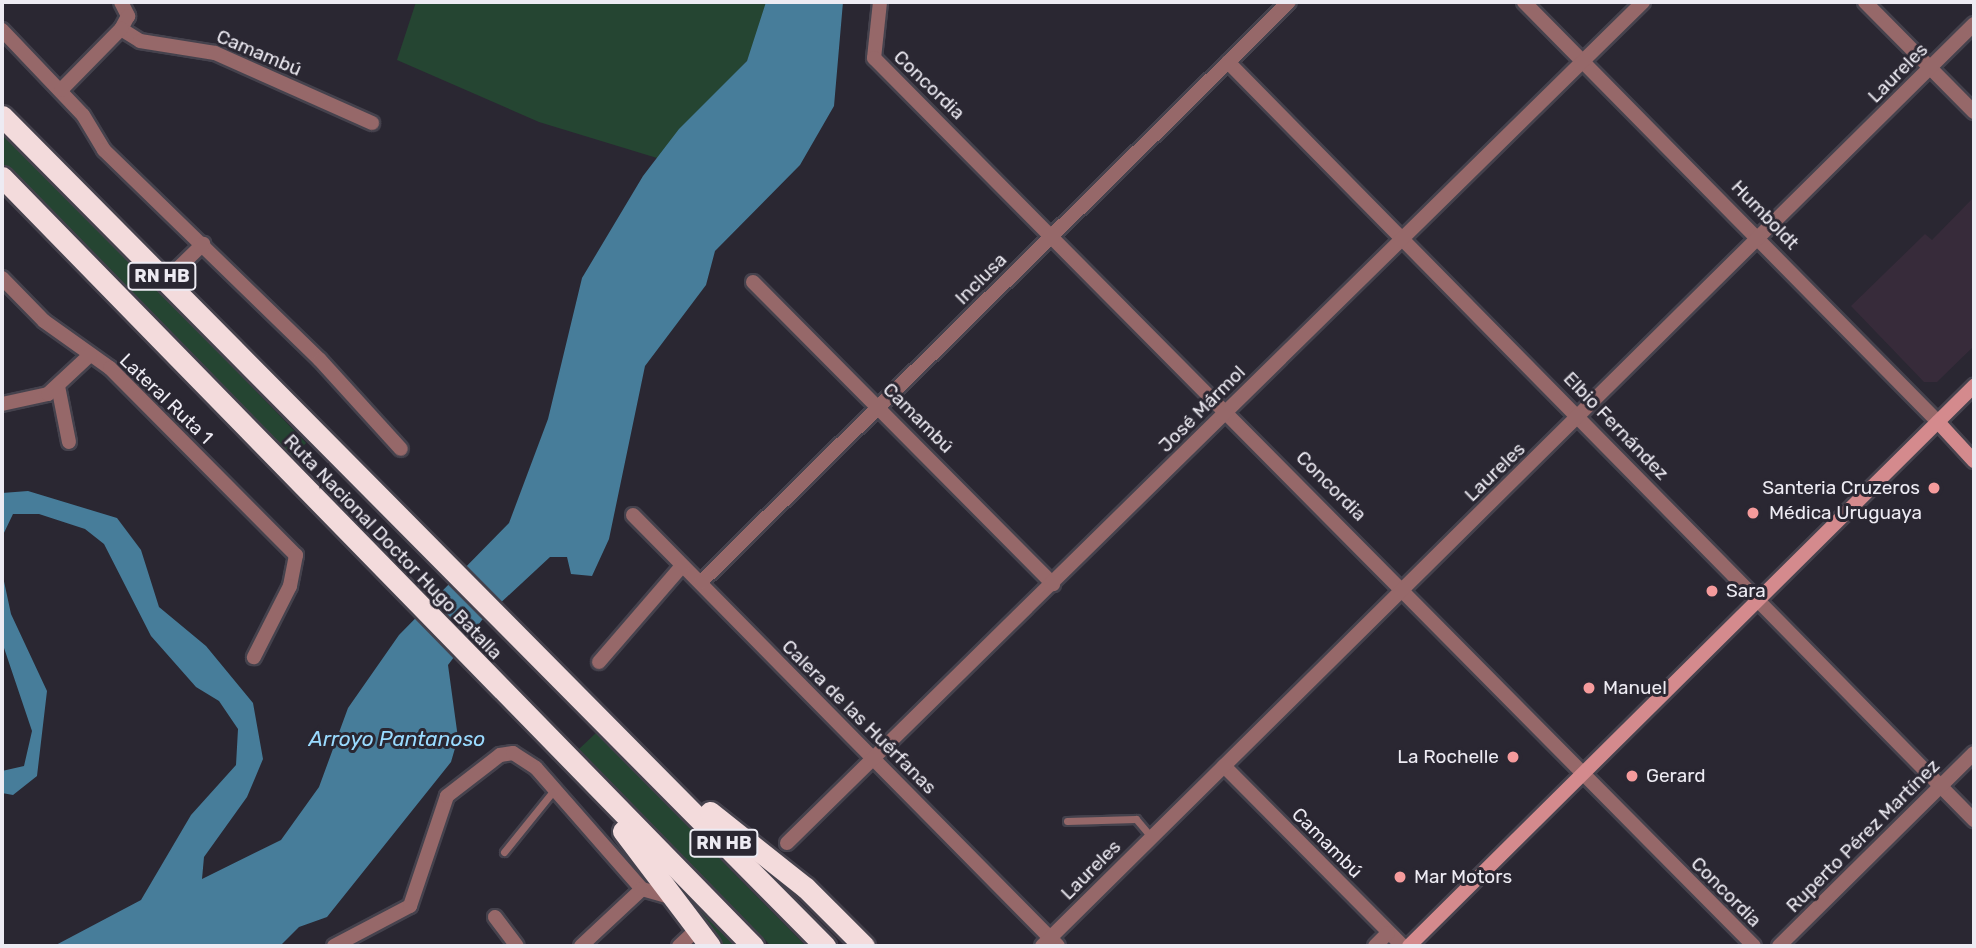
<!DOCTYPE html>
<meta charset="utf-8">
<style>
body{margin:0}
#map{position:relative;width:1976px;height:948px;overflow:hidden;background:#2a2732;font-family:Rubik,sans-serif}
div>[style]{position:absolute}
.education>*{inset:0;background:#372b3a}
.green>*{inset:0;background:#254532;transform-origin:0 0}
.water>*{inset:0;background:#477d9a}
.roads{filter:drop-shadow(2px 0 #45424d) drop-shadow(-2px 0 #45424d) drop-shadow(0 2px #45424d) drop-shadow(0 -2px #45424d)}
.lane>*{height:7px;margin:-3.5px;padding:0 3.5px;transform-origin:3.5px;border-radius:3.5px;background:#966869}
.street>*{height:14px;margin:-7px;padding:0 7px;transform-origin:7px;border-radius:7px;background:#966869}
.secondary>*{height:14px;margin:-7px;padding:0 7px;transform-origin:7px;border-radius:7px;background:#d48a8d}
.highway>*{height:21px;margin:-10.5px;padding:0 10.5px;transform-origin:10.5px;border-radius:10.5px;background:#f3dbdc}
.dots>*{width:19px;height:19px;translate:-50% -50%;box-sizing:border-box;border:4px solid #2a2732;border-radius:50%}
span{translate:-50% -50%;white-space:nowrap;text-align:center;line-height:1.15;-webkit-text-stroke:6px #2a2732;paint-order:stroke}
.shield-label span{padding:2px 5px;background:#2a2732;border:2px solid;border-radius:5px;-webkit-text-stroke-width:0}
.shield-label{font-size:18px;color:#edebf3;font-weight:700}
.street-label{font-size:19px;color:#edebf3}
.poi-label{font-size:19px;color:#edebf3}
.right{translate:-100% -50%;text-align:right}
.left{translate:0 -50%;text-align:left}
.water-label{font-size:21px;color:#9adbff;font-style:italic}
.frame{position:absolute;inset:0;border:4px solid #edebf3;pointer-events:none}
</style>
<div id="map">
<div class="education">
<i style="clip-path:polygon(1974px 197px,1974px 346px,1937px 382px,1924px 382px,1851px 306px,1925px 234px,1932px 240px)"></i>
</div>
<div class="green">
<i style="clip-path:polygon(416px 2px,766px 2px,766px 14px,747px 61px,657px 158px,539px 122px,397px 60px)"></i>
<i style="left:2px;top:128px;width:438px;height:36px;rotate:46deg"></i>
<i style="clip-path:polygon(597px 732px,736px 875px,806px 946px,771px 946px,578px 750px)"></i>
<i style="clip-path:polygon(658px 864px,741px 946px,722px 946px)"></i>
</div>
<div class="water">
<i style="clip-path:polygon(766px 2px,843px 2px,834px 106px,800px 165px,715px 251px,706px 285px,645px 366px,609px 539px,592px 576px,571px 574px,567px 557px,550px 557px,482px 620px,448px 665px,458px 738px,451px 762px,327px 917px,299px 927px,280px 946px,54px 946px,141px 900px,191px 815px,236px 765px,238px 729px,219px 701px,196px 687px,151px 636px,104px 544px,85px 529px,39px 514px,13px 514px,2px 537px,2px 493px,28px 491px,117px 518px,141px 550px,159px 607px,206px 646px,253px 703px,263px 759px,247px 797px,204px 857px,202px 879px,281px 840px,319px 787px,348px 708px,399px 635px,509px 523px,548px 419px,582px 278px,643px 176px,679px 129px,747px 61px)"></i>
<i style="clip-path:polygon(2px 572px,11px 614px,47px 691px,37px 776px,13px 795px,2px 793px,2px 771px,24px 766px,32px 731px,2px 642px)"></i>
</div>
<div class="roads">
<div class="lane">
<i style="left:1067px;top:821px;width:69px;rotate:-1.7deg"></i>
<i style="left:1136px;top:819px;width:23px;rotate:50deg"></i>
<i style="left:504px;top:852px;width:80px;rotate:-51.1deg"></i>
</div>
<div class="street">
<i style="left:121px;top:2px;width:16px;rotate:63deg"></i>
<i style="left:128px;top:16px;width:15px;rotate:118deg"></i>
<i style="left:121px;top:29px;width:22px;rotate:32deg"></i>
<i style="left:140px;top:41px;width:76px;rotate:9.1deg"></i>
<i style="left:215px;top:53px;width:172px;rotate:24deg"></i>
<i style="left:880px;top:2px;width:56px;rotate:96.1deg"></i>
<i style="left:874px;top:58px;width:1250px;rotate:45.26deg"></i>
<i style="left:1524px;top:2px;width:590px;rotate:45.41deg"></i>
<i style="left:1865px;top:2px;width:155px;rotate:45.3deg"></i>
<i style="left:2px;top:30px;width:117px;rotate:46.4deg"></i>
<i style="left:83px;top:115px;width:41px;rotate:59deg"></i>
<i style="left:104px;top:150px;width:301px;rotate:44.2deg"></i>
<i style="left:320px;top:360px;width:120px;rotate:47.7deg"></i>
<i style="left:1228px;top:62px;width:1064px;rotate:45.46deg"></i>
<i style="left:61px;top:90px;width:86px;rotate:-45.5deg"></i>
<i style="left:2px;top:278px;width:60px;rotate:45.7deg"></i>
<i style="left:44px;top:321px;width:81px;rotate:35.5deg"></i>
<i style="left:110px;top:368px;width:264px;rotate:45.2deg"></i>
<i style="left:296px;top:555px;width:32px;rotate:101deg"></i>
<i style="left:290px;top:586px;width:80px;rotate:116.9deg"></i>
<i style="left:166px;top:280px;width:52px;rotate:-44.2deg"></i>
<i style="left:753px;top:282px;width:426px;rotate:45.2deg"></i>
<i style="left:58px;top:386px;width:57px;rotate:78.9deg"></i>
<i style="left:2px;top:404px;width:47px;rotate:-12.3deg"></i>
<i style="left:48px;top:394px;width:57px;rotate:-42.9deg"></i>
<i style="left:633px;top:515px;width:605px;rotate:45.4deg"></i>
<i style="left:700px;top:583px;width:827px;rotate:-44.61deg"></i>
<i style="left:599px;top:662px;width:127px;rotate:-49.2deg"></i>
<i style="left:1224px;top:766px;width:254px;rotate:45.2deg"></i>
<i style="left:787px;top:843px;width:1200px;rotate:-44.49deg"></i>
<i style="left:495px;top:917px;width:36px;rotate:53deg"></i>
<i style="left:334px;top:946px;width:86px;rotate:-27.8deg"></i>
<i style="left:410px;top:906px;width:116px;rotate:-71.4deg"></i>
<i style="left:447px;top:796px;width:67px;rotate:-37.7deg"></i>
<i style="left:500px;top:755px;width:13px;rotate:-9deg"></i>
<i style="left:513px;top:753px;width:27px;rotate:33deg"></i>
<i style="left:536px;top:768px;width:161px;rotate:48.8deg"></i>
<i style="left:642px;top:889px;width:32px;rotate:16deg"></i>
<i style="left:581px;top:946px;width:83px;rotate:-43.1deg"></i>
<i style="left:679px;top:946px;width:23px;rotate:-43deg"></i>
<i style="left:1042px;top:946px;width:1311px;rotate:-44.69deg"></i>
<i style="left:1375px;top:946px;width:18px;rotate:-45deg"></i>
<i style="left:1779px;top:946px;width:274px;rotate:-44.7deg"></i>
</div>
<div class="secondary">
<i style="left:1938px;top:422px;width:53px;rotate:47.3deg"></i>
<i style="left:1409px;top:946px;width:796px;rotate:-44.75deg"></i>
</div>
<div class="highway">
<i style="left:2px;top:116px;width:1169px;rotate:45.24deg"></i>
<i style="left:2px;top:177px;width:1075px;rotate:45.68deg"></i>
<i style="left:710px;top:812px;width:122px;rotate:38.4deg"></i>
<i style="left:806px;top:888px;width:82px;rotate:45deg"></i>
<i style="left:623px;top:831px;width:144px;rotate:52.9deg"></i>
</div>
</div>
<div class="dots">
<i style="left:1934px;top:488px;background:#f59b9c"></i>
<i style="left:1753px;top:513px;background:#f59b9c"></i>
<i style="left:1712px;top:591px;background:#f59b9c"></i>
<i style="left:1589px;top:688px;background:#f59b9c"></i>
<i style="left:1513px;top:757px;background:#f59b9c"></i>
<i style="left:1632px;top:776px;background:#f59b9c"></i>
<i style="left:1400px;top:877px;background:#f59b9c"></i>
</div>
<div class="shield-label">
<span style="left:162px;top:276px">RN HB</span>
<span style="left:724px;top:843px">RN HB</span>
</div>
<div class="street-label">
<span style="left:259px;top:53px;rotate:23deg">Camambú</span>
<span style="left:1898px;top:73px;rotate:-45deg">Laureles</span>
<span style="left:929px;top:85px;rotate:44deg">Concordia</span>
<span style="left:1765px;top:215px;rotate:46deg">Humboldt</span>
<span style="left:981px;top:279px;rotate:-45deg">Inclusa</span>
<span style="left:166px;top:399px;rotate:44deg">Lateral Ruta 1</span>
<span style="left:1202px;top:409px;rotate:-45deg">José Mármol</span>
<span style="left:918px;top:418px;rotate:45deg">Camambú</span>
<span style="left:1616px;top:426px;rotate:46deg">Elbio Fernández</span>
<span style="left:1495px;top:472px;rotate:-44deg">Laureles</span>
<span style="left:1331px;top:486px;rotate:45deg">Concordia</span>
<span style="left:393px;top:547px;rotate:46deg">Ruta Nacional Doctor Hugo Batalla</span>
<span style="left:859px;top:717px;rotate:45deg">Calera de las Huérfanas</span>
<span style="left:1863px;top:836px;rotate:-45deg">Ruperto Pérez Martínez</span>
<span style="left:1327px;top:843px;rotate:45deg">Camambú</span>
<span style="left:1091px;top:870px;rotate:-45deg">Laureles</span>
<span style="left:1726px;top:892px;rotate:45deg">Concordia</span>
</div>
<div class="poi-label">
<span class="right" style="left:1920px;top:488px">Santeria Cruzeros</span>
<span class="left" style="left:1769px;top:513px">Médica Uruguaya</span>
<span class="left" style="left:1726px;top:591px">Sara</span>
<span class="left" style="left:1603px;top:688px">Manuel</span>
<span class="right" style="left:1499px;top:757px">La Rochelle</span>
<span class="left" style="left:1646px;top:776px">Gerard</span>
<span class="left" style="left:1414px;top:877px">Mar Motors</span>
</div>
<div class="water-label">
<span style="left:397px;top:739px">Arroyo Pantanoso</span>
</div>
<div class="frame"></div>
</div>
